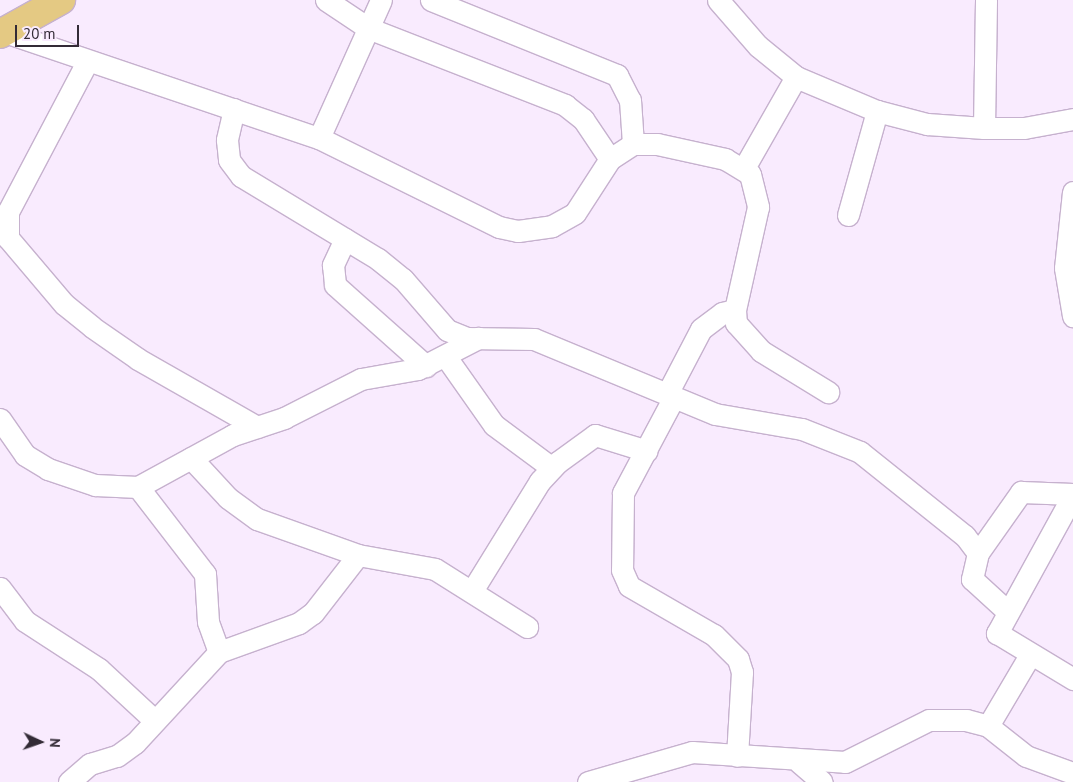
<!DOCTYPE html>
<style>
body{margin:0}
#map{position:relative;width:1073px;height:782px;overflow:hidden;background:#f9ebfe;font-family:"PT Sans",sans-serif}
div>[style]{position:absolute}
.roads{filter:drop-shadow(1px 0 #c6b1ce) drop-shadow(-1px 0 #c6b1ce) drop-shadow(0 1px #c6b1ce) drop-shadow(0 -1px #c6b1ce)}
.minor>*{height:21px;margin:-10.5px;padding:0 10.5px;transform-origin:10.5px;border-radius:10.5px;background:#fff}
.major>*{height:28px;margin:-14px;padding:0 14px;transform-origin:14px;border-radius:14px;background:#e4c983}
span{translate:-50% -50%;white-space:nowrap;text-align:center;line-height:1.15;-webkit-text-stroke:5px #f9ebfe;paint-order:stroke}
.north{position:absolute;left:15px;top:717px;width:50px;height:50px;-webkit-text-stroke:4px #f9ebfe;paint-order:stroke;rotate:93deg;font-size:14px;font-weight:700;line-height:20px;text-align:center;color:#332b36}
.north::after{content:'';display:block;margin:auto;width:18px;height:22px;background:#332b36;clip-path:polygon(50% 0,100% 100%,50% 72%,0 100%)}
.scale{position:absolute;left:15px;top:25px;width:64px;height:22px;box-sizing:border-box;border:2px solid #332b36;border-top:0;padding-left:6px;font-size:15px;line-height:18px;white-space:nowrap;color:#332b36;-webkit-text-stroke:4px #f9ebfe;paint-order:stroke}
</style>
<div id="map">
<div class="roads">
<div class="minor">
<i style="left:326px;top:0;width:50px;rotate:33.7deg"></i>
<i style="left:368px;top:28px;width:212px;rotate:21.3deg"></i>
<i style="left:565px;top:105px;width:23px;rotate:38deg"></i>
<i style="left:583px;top:119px;width:48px;rotate:56deg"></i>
<i style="left:431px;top:0;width:201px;rotate:22deg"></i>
<i style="left:617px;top:75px;width:28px;rotate:63deg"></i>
<i style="left:630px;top:100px;width:44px;rotate:86.1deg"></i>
<i style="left:718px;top:0;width:61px;rotate:49deg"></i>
<i style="left:758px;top:46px;width:49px;rotate:39.2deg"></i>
<i style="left:796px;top:77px;width:88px;rotate:22.8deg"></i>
<i style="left:877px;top:111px;width:52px;rotate:14.6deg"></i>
<i style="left:927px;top:124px;width:57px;rotate:4deg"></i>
<i style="left:984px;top:128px;width:40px"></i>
<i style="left:1024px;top:128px;width:50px;rotate:-10.4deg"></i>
<i style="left:5px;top:32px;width:331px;rotate:18.7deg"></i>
<i style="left:319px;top:138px;width:201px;rotate:26.3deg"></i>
<i style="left:499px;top:227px;width:19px;rotate:12deg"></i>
<i style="left:518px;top:231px;width:34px;rotate:-8deg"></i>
<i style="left:552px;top:226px;width:26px;rotate:-29deg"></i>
<i style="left:575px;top:213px;width:64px;rotate:-57.1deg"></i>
<i style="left:610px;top:159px;width:27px;rotate:-33deg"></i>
<i style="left:633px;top:144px;width:24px"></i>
<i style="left:657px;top:144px;width:70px;rotate:12.4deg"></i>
<i style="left:725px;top:159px;width:29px;rotate:31deg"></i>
<i style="left:750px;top:174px;width:34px;rotate:76deg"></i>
<i style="left:758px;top:207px;width:106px;rotate:102.6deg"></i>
<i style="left:735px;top:310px;width:13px;rotate:86deg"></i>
<i style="left:736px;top:323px;width:38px;rotate:48deg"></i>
<i style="left:761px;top:351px;width:79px;rotate:31.5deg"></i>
<i style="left:87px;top:62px;width:170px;rotate:117.8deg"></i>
<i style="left:8px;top:212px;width:26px;rotate:90deg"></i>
<i style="left:8px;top:238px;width:87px;rotate:49.7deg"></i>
<i style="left:64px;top:304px;width:36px;rotate:39deg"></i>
<i style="left:92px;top:327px;width:56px;rotate:34.8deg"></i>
<i style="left:138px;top:359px;width:137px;rotate:29.7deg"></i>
<i style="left:234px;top:109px;width:32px;rotate:103deg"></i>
<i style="left:227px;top:140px;width:20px;rotate:84deg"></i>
<i style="left:229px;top:160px;width:20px;rotate:53deg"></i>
<i style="left:241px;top:176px;width:160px;rotate:31.2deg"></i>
<i style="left:378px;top:259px;width:32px;rotate:39deg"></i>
<i style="left:403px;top:279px;width:67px;rotate:49.2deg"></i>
<i style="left:447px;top:330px;width:22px;rotate:22deg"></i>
<i style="left:467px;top:338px;width:67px;rotate:0.9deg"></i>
<i style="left:534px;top:339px;width:196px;rotate:22.5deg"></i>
<i style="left:715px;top:414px;width:88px;rotate:9.8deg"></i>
<i style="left:802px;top:429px;width:62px;rotate:21.6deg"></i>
<i style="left:860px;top:452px;width:134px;rotate:38.7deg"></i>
<i style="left:965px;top:536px;width:21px;rotate:53deg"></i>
<i style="left:978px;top:553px;width:27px;rotate:103deg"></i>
<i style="left:972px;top:579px;width:47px;rotate:42.4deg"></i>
<i style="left:984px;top:128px;width:128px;rotate:-89.1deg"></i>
<i style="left:319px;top:138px;width:151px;rotate:-65.8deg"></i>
<i style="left:744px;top:168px;width:105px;rotate:-60.3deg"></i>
<i style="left:1073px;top:192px;width:76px;rotate:96deg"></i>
<i style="left:1065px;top:268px;width:49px;rotate:80.5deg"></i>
<i style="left:848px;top:215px;width:108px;rotate:-74.4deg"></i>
<i style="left:345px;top:239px;width:29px;rotate:115deg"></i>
<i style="left:333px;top:265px;width:20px;rotate:84deg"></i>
<i style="left:335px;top:285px;width:122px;rotate:41.7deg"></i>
<i style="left:446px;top:357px;width:83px;rotate:54.8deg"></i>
<i style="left:494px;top:425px;width:72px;rotate:36.6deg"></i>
<i style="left:667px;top:394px;width:73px;rotate:-62.4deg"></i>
<i style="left:701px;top:329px;width:26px;rotate:-37deg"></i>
<i style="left:722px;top:313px;width:13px;rotate:-13deg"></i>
<i style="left:674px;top:397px;width:109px;rotate:118deg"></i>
<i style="left:623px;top:493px;width:77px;rotate:90.7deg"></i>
<i style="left:622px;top:570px;width:17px;rotate:66deg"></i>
<i style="left:629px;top:586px;width:98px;rotate:30deg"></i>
<i style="left:714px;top:635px;width:34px;rotate:45deg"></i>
<i style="left:738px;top:659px;width:14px;rotate:73deg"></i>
<i style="left:742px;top:672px;width:84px;rotate:93.4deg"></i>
<i style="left:0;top:419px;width:44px;rotate:55.2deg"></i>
<i style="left:25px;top:455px;width:27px;rotate:31deg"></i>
<i style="left:48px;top:469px;width:50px;rotate:18.8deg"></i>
<i style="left:95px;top:485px;width:43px;rotate:2.7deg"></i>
<i style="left:138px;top:487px;width:108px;rotate:-28.7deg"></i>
<i style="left:233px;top:435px;width:54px;rotate:-18.4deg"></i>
<i style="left:284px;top:418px;width:86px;rotate:-26.9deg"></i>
<i style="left:361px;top:379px;width:58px;rotate:-10deg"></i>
<i style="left:418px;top:369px;width:68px;rotate:-27.3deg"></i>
<i style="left:191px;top:458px;width:54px;rotate:47.2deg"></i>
<i style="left:228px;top:498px;width:36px;rotate:36deg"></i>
<i style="left:257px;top:519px;width:107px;rotate:19.6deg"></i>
<i style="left:358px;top:555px;width:78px;rotate:10.3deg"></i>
<i style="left:435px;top:569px;width:109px;rotate:32.2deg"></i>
<i style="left:138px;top:487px;width:110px;rotate:52.4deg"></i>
<i style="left:205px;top:574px;width:48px;rotate:86.4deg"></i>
<i style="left:208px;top:622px;width:32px;rotate:70deg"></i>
<i style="left:1073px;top:495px;width:158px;rotate:118.8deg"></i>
<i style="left:997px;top:633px;width:89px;rotate:31.2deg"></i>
<i style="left:978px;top:553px;width:75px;rotate:-54.8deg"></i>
<i style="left:1021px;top:492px;width:52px;rotate:2.2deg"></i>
<i style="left:0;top:588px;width:41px;rotate:52.9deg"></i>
<i style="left:25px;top:621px;width:88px;rotate:33deg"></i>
<i style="left:99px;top:669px;width:75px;rotate:42.8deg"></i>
<i style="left:472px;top:591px;width:129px;rotate:-58.3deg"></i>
<i style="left:540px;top:481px;width:26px;rotate:-47deg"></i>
<i style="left:558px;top:462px;width:46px;rotate:-36.1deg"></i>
<i style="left:595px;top:435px;width:54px;rotate:17.1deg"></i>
<i style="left:988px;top:726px;width:82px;rotate:-59.4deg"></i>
<i style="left:799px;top:762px;width:30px;rotate:41deg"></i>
<i style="left:69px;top:782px;width:28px;rotate:-41deg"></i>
<i style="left:90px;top:764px;width:28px;rotate:-17deg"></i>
<i style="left:117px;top:756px;width:22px;rotate:-36deg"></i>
<i style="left:135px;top:743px;width:124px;rotate:-47.3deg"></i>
<i style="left:219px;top:652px;width:85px;rotate:-19.9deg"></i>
<i style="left:299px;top:623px;width:17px;rotate:-36deg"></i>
<i style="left:313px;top:613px;width:73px;rotate:-52.2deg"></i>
<i style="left:588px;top:782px;width:108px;rotate:-16.1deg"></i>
<i style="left:692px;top:752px;width:153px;rotate:3.7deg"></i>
<i style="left:845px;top:762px;width:94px;rotate:-26.6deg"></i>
<i style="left:929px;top:720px;width:37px"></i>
<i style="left:966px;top:720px;width:23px;rotate:15deg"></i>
<i style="left:988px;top:726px;width:48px;rotate:38.3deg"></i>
<i style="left:1026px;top:756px;width:50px;rotate:19.9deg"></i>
</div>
<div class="major">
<i style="left:0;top:34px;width:70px;rotate:-29.1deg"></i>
</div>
</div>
<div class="north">N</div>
<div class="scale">20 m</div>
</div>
